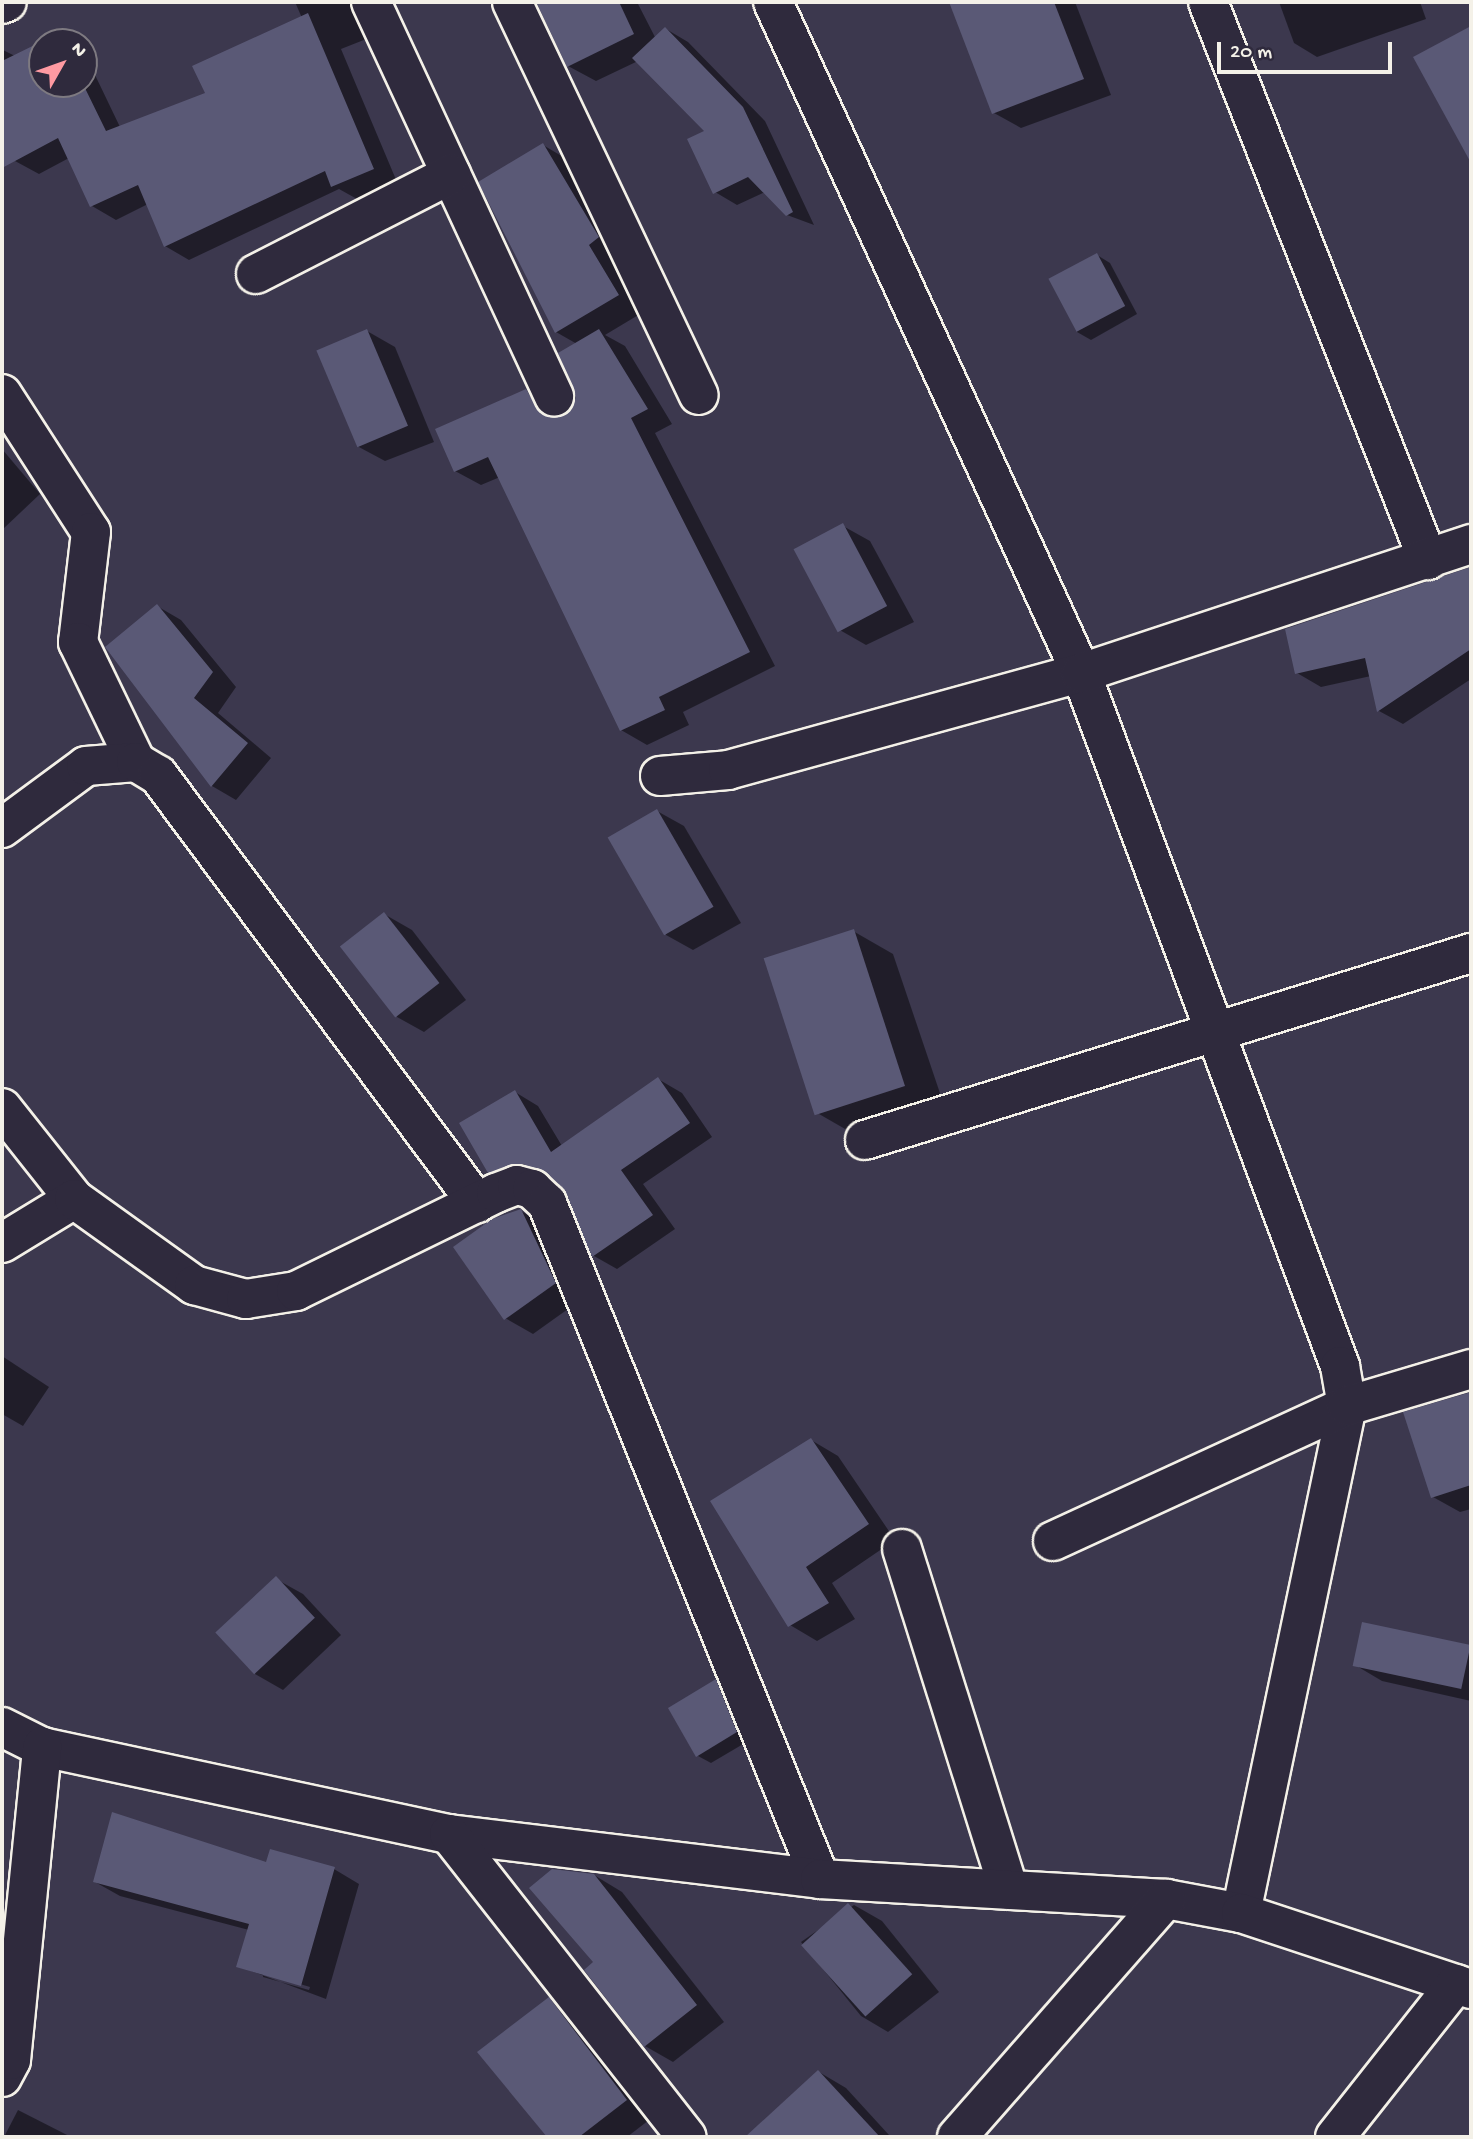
<!DOCTYPE html>
<style>
body{margin:0}
#map{position:relative;width:1473px;height:2139px;overflow:hidden;background:#3c384e;font-family:"Gochi Hand",sans-serif}
div>[style]{position:absolute}
.shadow>*{inset:0;background:#0007}
.building>*{inset:0;background:#5a5976;transform-origin:0 0}
.roads{filter:drop-shadow(2px 0 #f4f1e8) drop-shadow(-2px 0 #f4f1e8) drop-shadow(0 2px #f4f1e8) drop-shadow(0 -2px #f4f1e8)}
.minor>*{height:38px;margin:-19px;padding:0 19px;transform-origin:19px;border-radius:19px;background:#2f2a3d}
.highway>*{height:38px;margin:-19px;padding:0 19px;transform-origin:19px;border-radius:19px;background:#2f2a3d}
span{translate:-50% -50%;white-space:nowrap;text-align:center;line-height:1.15;-webkit-text-stroke:5px #2f2a3d;paint-order:stroke}
.frame{position:absolute;inset:0;border:4px solid #f4f1e8;pointer-events:none}
.north{position:absolute;left:28px;top:28px;width:70px;height:70px;box-sizing:border-box;background:#2f2a3d;border:2px solid #7e7a81;border-radius:50%;rotate:50deg;font-size:19px;font-weight:700;line-height:28px;text-align:center;color:#f4f1e8}
.north::after{content:'';display:block;margin:auto;width:24px;height:32px;background:#ff9aa2;clip-path:polygon(50% 0,100% 100%,50% 72%,0 100%)}
.scale{position:absolute;left:1217px;top:42px;width:175px;height:32px;box-sizing:border-box;border:4px solid #f4f1e8;border-top:0;padding-left:9px;font-size:21px;line-height:24px;white-space:nowrap;color:#f4f1e8;-webkit-text-stroke:5px #2f2a3d;paint-order:stroke}
</style>
<div id="map">
<div class="shadow">
<i style="clip-path:polygon(295px 2px,374px 2px,379px 34px,341px 49px,397px 182px,357px 199px,339px 189px,189px 260px,165px 246px,148px 204px,116px 220px,92px 206px,69px 158px,39px 174px,15px 161px,2px 136px,3px 50px,15px 56px,42px 43px,42px 84px,84px 84px,84px 52px,120px 127px,208px 94px,302px 18px)"></i>
<i style="clip-path:polygon(536px 2px,637px 2px,656px 39px,666px 29px,688px 42px,765px 121px,814px 225px,787px 215px,765px 192px,737px 205px,715px 192px,706px 132px,638px 61px,596px 81px,568px 66px)"></i>
<i style="clip-path:polygon(951px 2px,1075px 2px,1111px 95px,1021px 128px,994px 113px)"></i>
<i style="clip-path:polygon(1279px 2px,1420px 2px,1426px 19px,1317px 57px,1294px 43px)"></i>
<i style="clip-path:polygon(1471px 27px,1471px 159px,1415px 58px)"></i>
<i style="clip-path:polygon(59px 35px,71px 42px,44px 42px)"></i>
<i style="clip-path:polygon(543px 145px,570px 161px,645px 311px,605px 335px,625px 346px,672px 424px,655px 433px,775px 666px,683px 712px,689px 725px,647px 745px,621px 730px,500px 477px,481px 485px,455px 471px,526px 391px,559px 418px,578px 398px,577px 344px,556px 332px)"></i>
<i style="clip-path:polygon(1097px 255px,1110px 263px,1137px 314px,1091px 340px,1077px 332px)"></i>
<i style="clip-path:polygon(367px 331px,395px 347px,434px 442px,385px 461px,357px 446px)"></i>
<i style="clip-path:polygon(2px 449px,40px 494px,2px 530px)"></i>
<i style="clip-path:polygon(843px 526px,870px 541px,914px 622px,866px 645px,838px 629px)"></i>
<i style="clip-path:polygon(1471px 569px,1471px 679px,1403px 724px,1379px 711px,1371px 676px,1321px 687px,1297px 673px,1287px 630px)"></i>
<i style="clip-path:polygon(157px 606px,181px 620px,236px 687px,218px 713px,271px 758px,236px 800px,212px 786px,107px 647px)"></i>
<i style="clip-path:polygon(657px 811px,684px 826px,741px 923px,693px 950px,666px 935px)"></i>
<i style="clip-path:polygon(384px 914px,412px 930px,466px 1000px,424px 1032px,397px 1017px)"></i>
<i style="clip-path:polygon(853px 931px,893px 954px,945px 1108px,859px 1137px,819px 1114px)"></i>
<i style="clip-path:polygon(658px 1079px,682px 1093px,712px 1137px,643px 1184px,675px 1229px,617px 1269px,594px 1256px,569px 1193px,555px 1179px,513px 1185px,489px 1171px,515px 1092px,538px 1106px,562px 1146px)"></i>
<i style="clip-path:polygon(521px 1211px,548px 1227px,582px 1299px,533px 1334px,505px 1318px)"></i>
<i style="clip-path:polygon(2px 1356px,49px 1387px,23px 1426px,2px 1414px)"></i>
<i style="clip-path:polygon(1471px 1392px,1471px 1509px,1460px 1512px,1433px 1497px,1406px 1413px)"></i>
<i style="clip-path:polygon(811px 1440px,838px 1456px,895px 1540px,832px 1583px,855px 1619px,817px 1641px,790px 1625px)"></i>
<i style="clip-path:polygon(276px 1579px,303px 1594px,341px 1635px,283px 1690px,255px 1674px)"></i>
<i style="clip-path:polygon(1364px 1624px,1471px 1647px,1471px 1701px,1382px 1681px,1355px 1665px)"></i>
<i style="clip-path:polygon(716px 1681px,729px 1689px,750px 1740px,711px 1763px,698px 1756px)"></i>
<i style="clip-path:polygon(evenodd,267px 1864px,334px 1869px,359px 1884px,326px 1999px,238px 1966px,249px 1930px,120px 1896px,95px 1882px,267px 1864px,263px 1973px,310px 1987px,309px 1990px,263px 1977px,263px 1973px)"></i>
<i style="clip-path:polygon(594px 1875px,622px 1892px,724px 2022px,673px 2062px,645px 2046px,596px 1963px)"></i>
<i style="clip-path:polygon(854px 1905px,882px 1921px,939px 1992px,888px 2032px,861px 2016px,801px 1942px)"></i>
<i style="clip-path:polygon(549px 1999px,576px 2014px,653px 2117px,627px 2137px,549px 2137px,479px 2052px)"></i>
<i style="clip-path:polygon(819px 2072px,846px 2088px,889px 2135px,748px 2137px)"></i>
<i style="clip-path:polygon(18px 2110px,71px 2137px,4px 2137px)"></i>
</div>
<div class="building">
<i style="clip-path:polygon(536px 2px,619px 2px,634px 34px,567px 67px)"></i>
<i style="clip-path:polygon(949px 2px,1054px 2px,1084px 79px,992px 114px)"></i>
<i style="clip-path:polygon(308px 13px,374px 169px,331px 187px,325px 171px,164px 247px,138px 185px,90px 207px,58px 138px,2px 168px,2px 61px,59px 33px,63px 42px,42px 42px,42px 84px,83px 84px,106px 131px,205px 93px,192px 66px)"></i>
<i style="clip-path:polygon(1471px 26px,1471px 163px,1413px 57px)"></i>
<i style="clip-path:polygon(665px 27px,743px 107px,793px 212px,786px 216px,748px 177px,713px 194px,687px 139px,704px 131px,632px 58px)"></i>
<i style="clip-path:polygon(543px 143px,599px 237px,589px 245px,619px 295px,555px 333px,478px 182px)"></i>
<i style="left:1097px;top:253px;width:60px;height:55px;rotate:62deg"></i>
<i style="left:367px;top:329px;width:105px;height:55px;rotate:67deg"></i>
<i style="clip-path:polygon(599px 329px,648px 409px,631px 418px,750px 652px,659px 697px,665px 710px,620px 731px,488px 457px,454px 472px,435px 429px,526px 389px,541px 414px,564px 416px,576px 398px,558px 353px)"></i>
<i style="left:843px;top:523px;width:94px;height:56px;rotate:62deg"></i>
<i style="clip-path:polygon(1471px 567px,1471px 649px,1377px 712px,1365px 658px,1295px 674px,1285px 629px)"></i>
<i style="clip-path:polygon(157px 604px,213px 672px,194px 698px,248px 743px,211px 787px,105px 647px)"></i>
<i style="left:657px;top:809px;width:113px;height:57px;rotate:60deg"></i>
<i style="left:384px;top:912px;width:90px;height:56px;rotate:52deg"></i>
<i style="left:854px;top:929px;width:165px;height:95px;rotate:72deg"></i>
<i style="clip-path:polygon(658px 1077px,690px 1123px,621px 1170px,653px 1215px,592px 1257px,562px 1187px,523px 1164px,488px 1173px,459px 1123px,515px 1090px,551px 1152px)"></i>
<i style="clip-path:polygon(521px 1209px,556px 1283px,504px 1320px,453px 1247px,492px 1219px)"></i>
<i style="clip-path:polygon(1471px 1392px,1471px 1485px,1431px 1498px,1403px 1412px)"></i>
<i style="clip-path:polygon(811px 1438px,869px 1524px,806px 1567px,829px 1603px,788px 1627px,710px 1501px)"></i>
<i style="left:276px;top:1576px;width:57px;height:83px;rotate:47deg"></i>
<i style="left:1362px;top:1622px;width:111px;height:45px;rotate:12deg"></i>
<i style="clip-path:polygon(716px 1679px,737px 1732px,696px 1757px,668px 1708px)"></i>
<i style="clip-path:polygon(112px 1812px,266px 1862px,270px 1849px,335px 1867px,301px 1986px,236px 1967px,249px 1924px,93px 1882px)"></i>
<i style="clip-path:polygon(552px 1869px,594px 1874px,697px 2005px,644px 2047px,584px 1970px,593px 1962px,529px 1888px)"></i>
<i style="left:848px;top:1903px;width:96px;height:63px;rotate:48deg"></i>
<i style="clip-path:polygon(549px 1997px,627px 2100px,579px 2137px,547px 2137px,477px 2052px)"></i>
<i style="clip-path:polygon(818px 2070px,880px 2137px,745px 2137px)"></i>
</div>
<div class="roads">
<div class="minor">
<i style="left:371px;top:2px;width:435px;rotate:65.1deg"></i>
<i style="left:512px;top:2px;width:435px;rotate:64.6deg"></i>
<i style="left:773px;top:2px;width:738px;rotate:65.34deg"></i>
<i style="left:1081px;top:673px;width:740px;rotate:69.51deg"></i>
<i style="left:1340px;top:1366px;width:41px;rotate:80.1deg"></i>
<i style="left:1347px;top:1406px;width:518px;rotate:101.81deg"></i>
<i style="left:1208px;top:2px;width:600px;rotate:68.48deg"></i>
<i style="left:256px;top:274px;width:219px;rotate:-27.1deg"></i>
<i style="left:2px;top:394px;width:164px;rotate:57.2deg"></i>
<i style="left:91px;top:532px;width:111px;rotate:96.7deg"></i>
<i style="left:78px;top:642px;width:133px;rotate:64.2deg"></i>
<i style="left:660px;top:776px;width:68px;rotate:-5deg"></i>
<i style="left:728px;top:770px;width:366px;rotate:-15.4deg"></i>
<i style="left:1081px;top:673px;width:411px;rotate:-18.3deg"></i>
<i style="left:2px;top:828px;width:104px;rotate:-36.4deg"></i>
<i style="left:86px;top:766px;width:50px;rotate:-4.6deg"></i>
<i style="left:136px;top:762px;width:26px;rotate:31deg"></i>
<i style="left:158px;top:775px;width:534px;rotate:53.3deg"></i>
<i style="left:2px;top:1108px;width:116px;rotate:51.6deg"></i>
<i style="left:865px;top:1140px;width:634px;rotate:-17.15deg"></i>
<i style="left:2px;top:1243px;width:84px;rotate:-31.4deg"></i>
<i style="left:74px;top:1199px;width:148px;rotate:35.6deg"></i>
<i style="left:194px;top:1285px;width:54px;rotate:15.1deg"></i>
<i style="left:246px;top:1299px;width:51px;rotate:-9.1deg"></i>
<i style="left:296px;top:1291px;width:223px;rotate:-26.1deg"></i>
<i style="left:496px;top:1193px;width:22px;rotate:-21deg"></i>
<i style="left:517px;top:1185px;width:16px;rotate:15deg"></i>
<i style="left:532px;top:1189px;width:21px;rotate:43deg"></i>
<i style="left:547px;top:1203px;width:729px;rotate:68.01deg"></i>
<i style="left:1053px;top:1541px;width:324px;rotate:-24.7deg"></i>
<i style="left:1347px;top:1406px;width:129px;rotate:-16.6deg"></i>
<i style="left:902px;top:1549px;width:357px;rotate:72.6deg"></i>
<i style="left:2px;top:1727px;width:45px;rotate:26.6deg"></i>
<i style="left:42px;top:1747px;width:416px;rotate:12.1deg"></i>
<i style="left:449px;top:1834px;width:374px;rotate:6.9deg"></i>
<i style="left:820px;top:1879px;width:347px;rotate:3.3deg"></i>
<i style="left:1166px;top:1899px;width:76px;rotate:10.6deg"></i>
<i style="left:1241px;top:1913px;width:242px;rotate:18.3deg"></i>
<i style="left:449px;top:1834px;width:385px;rotate:51.9deg"></i>
<i style="left:2px;top:2077px;width:19px;rotate:-62deg"></i>
<i style="left:11px;top:2060px;width:315px;rotate:-84.3deg"></i>
<i style="left:957px;top:2137px;width:317px;rotate:-48.7deg"></i>
<i style="left:1335px;top:2137px;width:195px;rotate:-51.7deg"></i>
</div>
<div class="highway">
<i style="left:2px;top:4px;width:5px;rotate:-22deg"></i>
</div>
</div>
<div class="frame"></div>
<div class="north">N</div>
<div class="scale">20 m</div>
</div>
